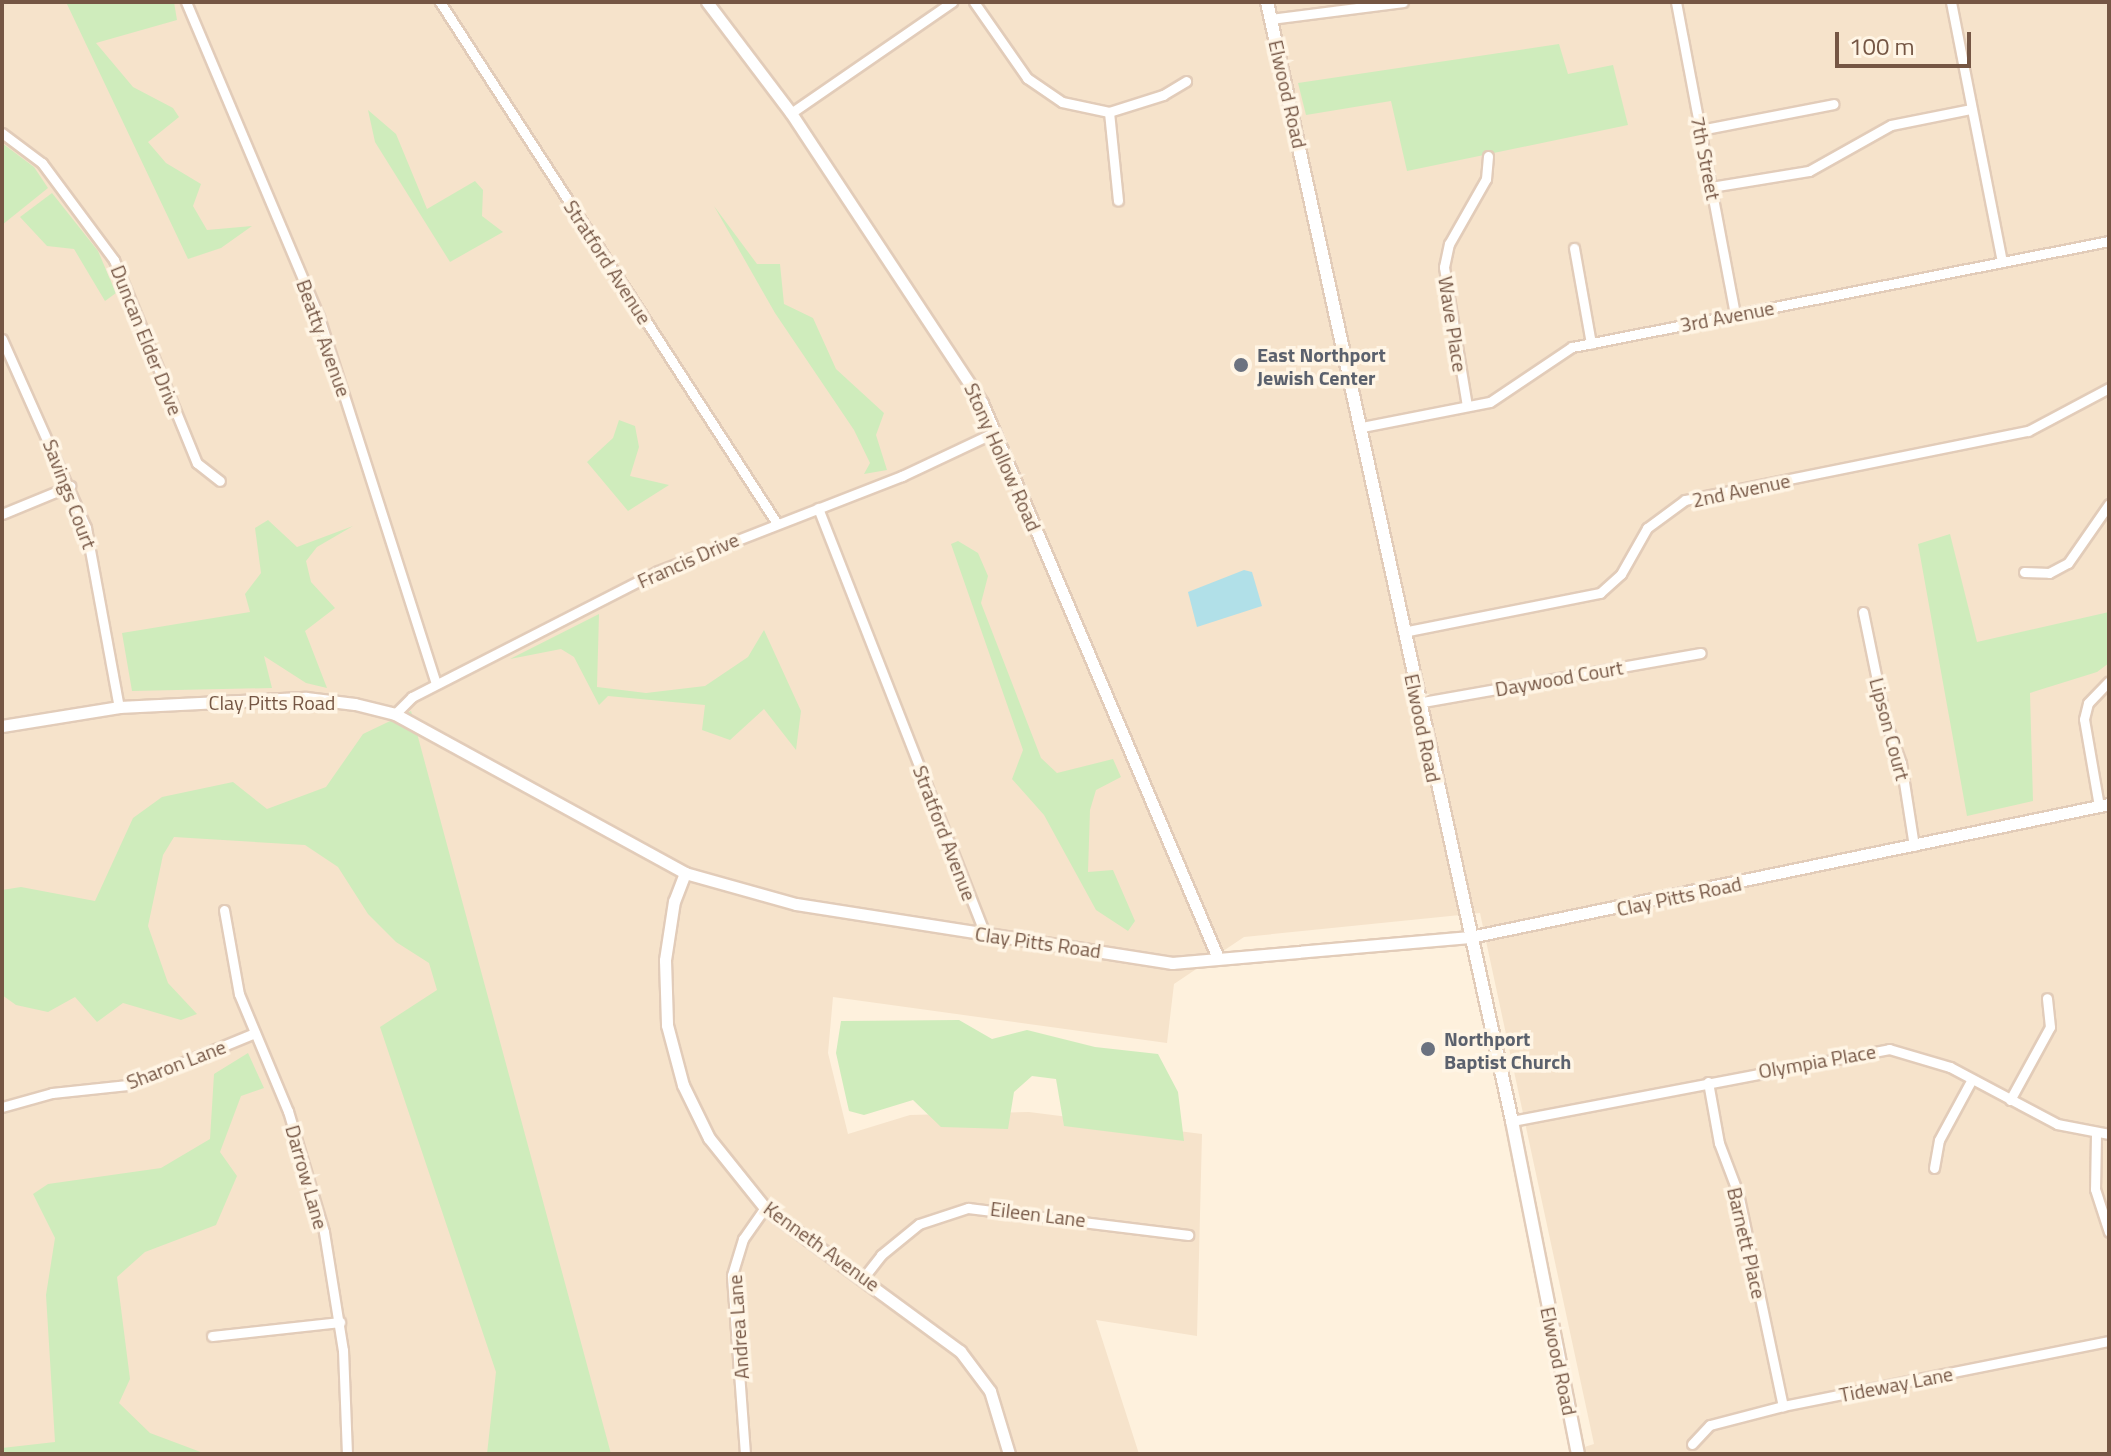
<!DOCTYPE html>
<style>
body{margin:0}
#map{position:relative;width:2111px;height:1456px;overflow:hidden;background:#fef1dd;font-family:"Titillium Web",sans-serif}
div>[style]{position:absolute}
.residential>*{inset:0;background:#f6e3cb}
.green>*{inset:0;background:#cfecbc}
.water>*{inset:0;background:#b1e0e8}
.roads{filter:drop-shadow(2px 0 #e2ccb9) drop-shadow(-2px 0 #e2ccb9) drop-shadow(0 2px #e2ccb9) drop-shadow(0 -2px #e2ccb9)}
.minor>*{height:9px;margin:-4.5px;padding:0 4.5px;transform-origin:4.5px;border-radius:4.5px;background:#fff}
.tertiary>*{height:11px;margin:-5.5px;padding:0 5.5px;transform-origin:5.5px;border-radius:5.5px;background:#fff}
.secondary>*{height:12px;margin:-6px;padding:0 6px;transform-origin:6px;border-radius:6px;background:#fff}
.dots>*{width:22px;height:22px;translate:-50% -50%;box-sizing:border-box;border:4px solid #fff5e5;border-radius:50%}
span{translate:-50% -50%;white-space:nowrap;text-align:center;line-height:1.15;-webkit-text-stroke:7px #fff5e5;paint-order:stroke}
.street-label{font-size:20px;color:#755644}
.worship-label{font-size:20px;color:#5b616d;font-weight:700}
.left{translate:0 -50%;text-align:left}
.frame{position:absolute;inset:0;border:4px solid #755644;pointer-events:none}
.scale{position:absolute;left:1835px;top:32px;width:136px;height:36px;box-sizing:border-box;border:4px solid #755644;border-top:0;padding-left:10px;font-size:24px;line-height:28px;white-space:nowrap;color:#755644;-webkit-text-stroke:6px #fff5e5;paint-order:stroke}
</style>
<div id="map">
<div class="residential">
<i style="clip-path:polygon(2px 2px,2109px 2px,2109px 1454px,1562px 1454px,1594px 1444px,1480px 913px,1244px 937px,1174px 984px,1167px 1043px,833px 997px,828px 1053px,848px 1134px,910px 1115px,1029px 1112px,1202px 1134px,1197px 1336px,1096px 1320px,1139px 1454px,2px 1454px)"></i>
</div>
<div class="green">
<i style="clip-path:polygon(66px 2px,174px 2px,177px 20px,96px 43px,133px 87px,173px 108px,179px 117px,148px 142px,166px 163px,201px 184px,193px 206px,207px 230px,252px 226px,221px 248px,188px 259px)"></i>
<i style="clip-path:polygon(1559px 44px,1568px 74px,1613px 65px,1628px 125px,1407px 171px,1391px 101px,1306px 115px,1298px 83px)"></i>
<i style="clip-path:polygon(368px 110px,396px 134px,427px 209px,475px 181px,483px 190px,482px 216px,503px 232px,450px 262px,375px 142px)"></i>
<i style="clip-path:polygon(2px 143px,34px 167px,48px 188px,2px 225px)"></i>
<i style="clip-path:polygon(52px 193px,98px 251px,116px 293px,105px 301px,74px 249px,47px 246px,20px 217px)"></i>
<i style="clip-path:polygon(714px 206px,757px 264px,780px 264px,784px 304px,813px 318px,836px 369px,884px 413px,876px 435px,887px 470px,864px 474px,870px 463px,854px 430px,775px 313px)"></i>
<i style="clip-path:polygon(619px 420px,635px 426px,639px 447px,630px 476px,669px 485px,628px 511px,587px 462px,613px 438px)"></i>
<i style="clip-path:polygon(268px 520px,297px 547px,353px 526px,317px 547px,306px 561px,311px 582px,335px 608px,305px 631px,327px 688px,306px 683px,264px 656px,272px 688px,132px 691px,122px 633px,250px 612px,245px 594px,261px 573px,255px 528px)"></i>
<i style="clip-path:polygon(1950px 534px,1977px 642px,2109px 612px,2109px 663px,2097px 672px,2030px 693px,2033px 801px,1967px 816px,1918px 544px)"></i>
<i style="clip-path:polygon(958px 541px,978px 553px,988px 576px,981px 603px,1041px 758px,1057px 773px,1113px 759px,1121px 777px,1096px 790px,1090px 810px,1088px 872px,1113px 870px,1135px 921px,1128px 931px,1096px 910px,1044px 815px,1012px 779px,1023px 750px,951px 544px)"></i>
<i style="clip-path:polygon(599px 614px,597px 687px,646px 693px,705px 686px,748px 657px,764px 630px,801px 711px,796px 750px,764px 709px,730px 740px,702px 730px,705px 705px,608px 696px,599px 705px,574px 657px,561px 649px,510px 659px)"></i>
<i style="clip-path:polygon(411px 711px,611px 1454px,487px 1454px,496px 1372px,380px 1027px,437px 990px,429px 963px,396px 942px,368px 914px,338px 867px,305px 845px,174px 837px,163px 855px,148px 926px,168px 983px,197px 1014px,181px 1020px,123px 1003px,97px 1022px,75px 997px,48px 1012px,16px 1005px,2px 995px,2px 890px,21px 887px,95px 901px,133px 818px,162px 797px,233px 782px,267px 809px,326px 787px,363px 734px)"></i>
<i style="clip-path:polygon(959px 1020px,992px 1039px,1027px 1030px,1095px 1047px,1158px 1054px,1178px 1092px,1184px 1141px,1064px 1126px,1056px 1079px,1032px 1076px,1014px 1092px,1008px 1129px,941px 1127px,913px 1100px,864px 1115px,849px 1111px,836px 1053px,841px 1021px)"></i>
<i style="clip-path:polygon(248px 1053px,264px 1088px,241px 1096px,220px 1152px,237px 1176px,216px 1225px,145px 1252px,117px 1277px,130px 1379px,119px 1403px,150px 1433px,206px 1454px,2px 1454px,2px 1448px,55px 1442px,46px 1295px,55px 1238px,33px 1194px,48px 1184px,161px 1168px,210px 1139px,214px 1074px)"></i>
</div>
<div class="water">
<i style="clip-path:polygon(1244px 570px,1252px 572px,1262px 606px,1197px 627px,1188px 592px)"></i>
</div>
<div class="roads">
<div class="minor">
<i style="left:186px;top:2px;width:342px;rotate:67.1deg"></i>
<i style="left:319px;top:317px;width:385px;rotate:72.3deg"></i>
<i style="left:440px;top:2px;width:619px;rotate:57.13deg"></i>
<i style="left:974px;top:2px;width:93px;rotate:55.1deg"></i>
<i style="left:1027px;top:78px;width:42px;rotate:34.4deg"></i>
<i style="left:1062px;top:102px;width:48px;rotate:12deg"></i>
<i style="left:1109px;top:112px;width:57px;rotate:-17.5deg"></i>
<i style="left:1163px;top:95px;width:27px;rotate:-31deg"></i>
<i style="left:1676px;top:2px;width:319px;rotate:79.3deg"></i>
<i style="left:1951px;top:2px;width:265px;rotate:78.9deg"></i>
<i style="left:1271px;top:19px;width:133px;rotate:-7.3deg"></i>
<i style="left:1109px;top:112px;width:89px;rotate:84.2deg"></i>
<i style="left:791px;top:113px;width:196px;rotate:-34.6deg"></i>
<i style="left:1700px;top:130px;width:136px;rotate:-11deg"></i>
<i style="left:2px;top:133px;width:50px;rotate:36.9deg"></i>
<i style="left:42px;top:163px;width:121px;rotate:53.4deg"></i>
<i style="left:114px;top:260px;width:219px;rotate:67.8deg"></i>
<i style="left:197px;top:463px;width:29px;rotate:38deg"></i>
<i style="left:1711px;top:187px;width:99px;rotate:-9.3deg"></i>
<i style="left:1809px;top:171px;width:94px;rotate:-29.3deg"></i>
<i style="left:1891px;top:125px;width:82px;rotate:-11.3deg"></i>
<i style="left:1574px;top:248px;width:97px;rotate:79.9deg"></i>
<i style="left:2px;top:339px;width:207px;rotate:66deg"></i>
<i style="left:86px;top:528px;width:182px;rotate:79.6deg"></i>
<i style="left:1467px;top:406px;width:141px;rotate:-99.4deg"></i>
<i style="left:1444px;top:267px;width:24px;rotate:-78deg"></i>
<i style="left:1449px;top:244px;width:75px;rotate:-60.4deg"></i>
<i style="left:1486px;top:179px;width:23px;rotate:-85deg"></i>
<i style="left:1362px;top:427px;width:130px;rotate:-11.1deg"></i>
<i style="left:1490px;top:402px;width:99px;rotate:-33.9deg"></i>
<i style="left:1572px;top:347px;width:547px;rotate:-11.17deg"></i>
<i style="left:818px;top:508px;width:458px;rotate:68.6deg"></i>
<i style="left:2px;top:514px;width:74px;rotate:-22.4deg"></i>
<i style="left:2024px;top:572px;width:25px;rotate:2deg"></i>
<i style="left:2049px;top:573px;width:21px;rotate:-28deg"></i>
<i style="left:2068px;top:563px;width:72px;rotate:-55.2deg"></i>
<i style="left:1863px;top:612px;width:109px;rotate:78.4deg"></i>
<i style="left:1885px;top:719px;width:47px;rotate:70deg"></i>
<i style="left:1901px;top:763px;width:84px;rotate:81.1deg"></i>
<i style="left:1403px;top:632px;width:201px;rotate:-11.2deg"></i>
<i style="left:1600px;top:593px;width:28px;rotate:-42deg"></i>
<i style="left:1621px;top:574px;width:53px;rotate:-60.5deg"></i>
<i style="left:1647px;top:528px;width:47px;rotate:-36.4deg"></i>
<i style="left:1685px;top:500px;width:350px;rotate:-11.4deg"></i>
<i style="left:2028px;top:431px;width:92px;rotate:-28deg"></i>
<i style="left:1417px;top:703px;width:288px;rotate:-10deg"></i>
<i style="left:395px;top:714px;width:24px;rotate:-45deg"></i>
<i style="left:412px;top:697px;width:276px;rotate:-27.1deg"></i>
<i style="left:658px;top:571px;width:262px;rotate:-21.3deg"></i>
<i style="left:902px;top:476px;width:103px;rotate:-25.3deg"></i>
<i style="left:2099px;top:806px;width:88px;rotate:-99.8deg"></i>
<i style="left:2084px;top:719px;width:16px;rotate:-76deg"></i>
<i style="left:2088px;top:703px;width:30px;rotate:-46deg"></i>
<i style="left:224px;top:910px;width:85px;rotate:79.9deg"></i>
<i style="left:239px;top:994px;width:127px;rotate:67.3deg"></i>
<i style="left:288px;top:1111px;width:126px;rotate:73.4deg"></i>
<i style="left:324px;top:1232px;width:120px;rotate:80.9deg"></i>
<i style="left:343px;top:1350px;width:104px;rotate:87.8deg"></i>
<i style="left:1708px;top:1082px;width:62px;rotate:79.8deg"></i>
<i style="left:1719px;top:1143px;width:53px;rotate:69.2deg"></i>
<i style="left:1738px;top:1193px;width:218px;rotate:78.1deg"></i>
<i style="left:2010px;top:1100px;width:83px;rotate:-61.3deg"></i>
<i style="left:2050px;top:1027px;width:29px;rotate:-96deg"></i>
<i style="left:2px;top:1107px;width:52px;rotate:-15.6deg"></i>
<i style="left:52px;top:1093px;width:76px;rotate:-6deg"></i>
<i style="left:128px;top:1085px;width:137px;rotate:-22.3deg"></i>
<i style="left:1512px;top:1121px;width:384px;rotate:-10.8deg"></i>
<i style="left:1889px;top:1049px;width:64px;rotate:16.4deg"></i>
<i style="left:1950px;top:1067px;width:121px;rotate:28deg"></i>
<i style="left:2057px;top:1124px;width:53px;rotate:10.9deg"></i>
<i style="left:2096px;top:1134px;width:55px;rotate:91deg"></i>
<i style="left:2095px;top:1189px;width:45px;rotate:72deg"></i>
<i style="left:1934px;top:1168px;width:28px;rotate:-80deg"></i>
<i style="left:1939px;top:1140px;width:69px;rotate:-61.6deg"></i>
<i style="left:864px;top:1277px;width:28px;rotate:-52deg"></i>
<i style="left:881px;top:1255px;width:49px;rotate:-39.2deg"></i>
<i style="left:919px;top:1224px;width:52px;rotate:-18.1deg"></i>
<i style="left:968px;top:1208px;width:222px;rotate:7deg"></i>
<i style="left:212px;top:1336px;width:129px;rotate:-6.2deg"></i>
<i style="left:1692px;top:1444px;width:26px;rotate:-47deg"></i>
<i style="left:1710px;top:1425px;width:75px;rotate:-14.6deg"></i>
<i style="left:1783px;top:1406px;width:332px;rotate:-11.3deg"></i>
<i style="left:745px;top:1454px;width:179px;rotate:-94.2deg"></i>
<i style="left:732px;top:1275px;width:38px;rotate:-73deg"></i>
<i style="left:743px;top:1239px;width:38px;rotate:-55deg"></i>
</div>
<div class="tertiary">
<i style="left:707px;top:2px;width:139px;rotate:52.9deg"></i>
<i style="left:791px;top:113px;width:347px;rotate:56.6deg"></i>
<i style="left:982px;top:403px;width:603px;rotate:66.96deg"></i>
<i style="left:2px;top:726px;width:119px;rotate:-9.2deg"></i>
<i style="left:119px;top:707px;width:187px;rotate:-2.8deg"></i>
<i style="left:306px;top:698px;width:49px;rotate:7deg"></i>
<i style="left:355px;top:704px;width:41px;rotate:14deg"></i>
<i style="left:395px;top:714px;width:331px;rotate:28.7deg"></i>
<i style="left:685px;top:873px;width:115px;rotate:15.6deg"></i>
<i style="left:796px;top:904px;width:381px;rotate:8.9deg"></i>
<i style="left:1172px;top:963px;width:299px;rotate:-5deg"></i>
<i style="left:1470px;top:937px;width:653px;rotate:-11.76deg"></i>
<i style="left:685px;top:873px;width:30px;rotate:111deg"></i>
<i style="left:674px;top:901px;width:60px;rotate:98.7deg"></i>
<i style="left:665px;top:960px;width:65px;rotate:88.2deg"></i>
<i style="left:667px;top:1025px;width:62px;rotate:75.1deg"></i>
<i style="left:683px;top:1085px;width:59px;rotate:63.9deg"></i>
<i style="left:709px;top:1138px;width:90px;rotate:51.3deg"></i>
<i style="left:765px;top:1208px;width:242px;rotate:36.3deg"></i>
<i style="left:960px;top:1351px;width:50px;rotate:53.1deg"></i>
<i style="left:990px;top:1391px;width:66px;rotate:73.2deg"></i>
</div>
<div class="secondary">
<i style="left:1267px;top:2px;width:1146px;rotate:77.65deg"></i>
<i style="left:1512px;top:1121px;width:339px;rotate:78.8deg"></i>
</div>
</div>
<div class="dots">
<i style="left:1241px;top:365px;background:#6b7280"></i>
<i style="left:1428px;top:1049px;background:#6b7280"></i>
</div>
<div class="street-label">
<span style="left:1288px;top:94px;rotate:77deg">Elwood Road</span>
<span style="left:1706px;top:158px;rotate:79deg">7th Street</span>
<span style="left:608px;top:262px;rotate:57deg">Stratford Avenue</span>
<span style="left:1727px;top:316px;rotate:-11deg">3rd Avenue</span>
<span style="left:1453px;top:324px;rotate:81deg">Wave Place</span>
<span style="left:324px;top:338px;rotate:70deg">Beatty Avenue</span>
<span style="left:147px;top:340px;rotate:68deg">Duncan Elder Drive</span>
<span style="left:1003px;top:457px;rotate:66deg">Stony Hollow Road</span>
<span style="left:1741px;top:490px;rotate:-12deg">2nd Avenue</span>
<span style="left:70px;top:494px;rotate:69deg">Savings Court</span>
<span style="left:688px;top:560px;rotate:-24deg">Francis Drive</span>
<span style="left:1559px;top:678px;rotate:-10deg">Daywood Court</span>
<span style="left:272px;top:702px">Clay Pitts Road</span>
<span style="left:1423px;top:728px;rotate:78deg">Elwood Road</span>
<span style="left:1890px;top:729px;rotate:75deg">Lipson Court</span>
<span style="left:945px;top:833px;rotate:69deg">Stratford Avenue</span>
<span style="left:1679px;top:896px;rotate:-12deg">Clay Pitts Road</span>
<span style="left:1038px;top:942px;rotate:8deg">Clay Pitts Road</span>
<span style="left:1817px;top:1061px;rotate:-10deg">Olympia Place</span>
<span style="left:176px;top:1064px;rotate:-21deg">Sharon Lane</span>
<span style="left:307px;top:1177px;rotate:74deg">Darrow Lane</span>
<span style="left:1038px;top:1214px;rotate:7deg">Eileen Lane</span>
<span style="left:1747px;top:1243px;rotate:77deg">Barnett Place</span>
<span style="left:822px;top:1246px;rotate:36deg">Kenneth Avenue</span>
<span style="left:738px;top:1327px;rotate:-94deg">Andrea Lane</span>
<span style="left:1559px;top:1361px;rotate:78deg">Elwood Road</span>
<span style="left:1896px;top:1384px;rotate:-11deg">Tideway Lane</span>
</div>
<div class="worship-label">
<span class="left" style="left:1257px;top:366px">East Northport<br>Jewish Center</span>
<span class="left" style="left:1444px;top:1050px">Northport<br>Baptist Church</span>
</div>
<div class="frame"></div>
<div class="scale">100 m</div>
</div>
